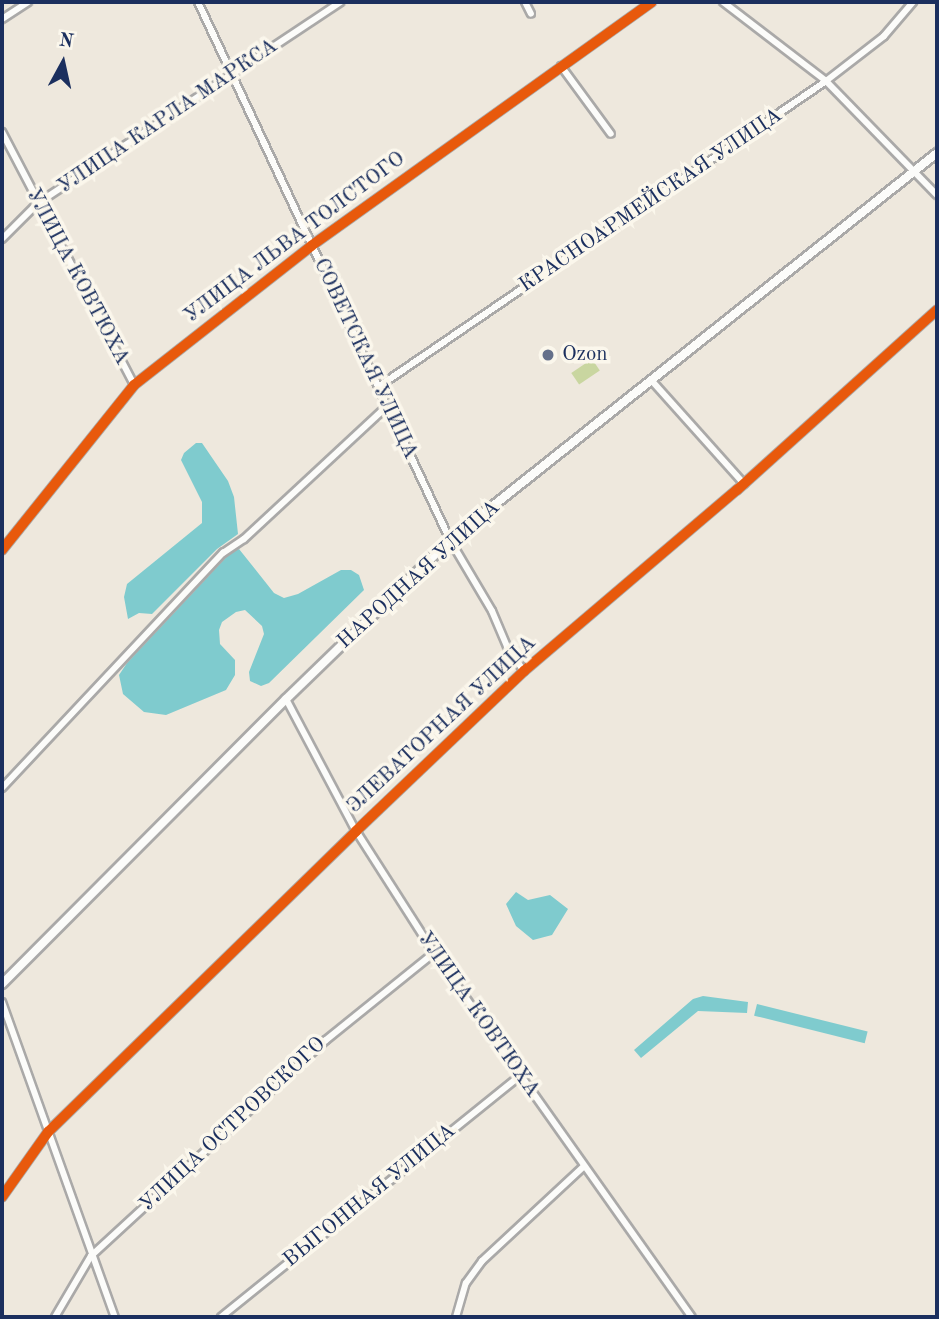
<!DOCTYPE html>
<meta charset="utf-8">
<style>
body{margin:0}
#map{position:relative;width:939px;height:1319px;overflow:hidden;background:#eee8dd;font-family:"Old Standard TT",serif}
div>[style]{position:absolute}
.green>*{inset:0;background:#c9d6a0;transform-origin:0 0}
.water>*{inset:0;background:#7fcbce;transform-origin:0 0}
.roads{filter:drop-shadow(2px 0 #aaa9a8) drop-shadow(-2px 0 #aaa9a8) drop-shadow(0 2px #aaa9a8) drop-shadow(0 -2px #aaa9a8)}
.street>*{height:6px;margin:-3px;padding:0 3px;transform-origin:3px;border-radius:3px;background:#fcfcfa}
.secondary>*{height:8px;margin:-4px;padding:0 4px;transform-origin:4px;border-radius:4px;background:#fcfcfa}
.cycleway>*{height:10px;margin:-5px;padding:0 5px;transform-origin:5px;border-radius:5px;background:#e8590c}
.dots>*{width:19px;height:19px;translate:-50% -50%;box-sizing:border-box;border:4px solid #fbf7ec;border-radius:50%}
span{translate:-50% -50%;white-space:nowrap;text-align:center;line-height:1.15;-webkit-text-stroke:7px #fbf7ec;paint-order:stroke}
.street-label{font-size:21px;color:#1b2f5e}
.poi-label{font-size:21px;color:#1b2f5e}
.left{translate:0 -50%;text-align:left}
.frame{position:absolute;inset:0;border:4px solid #1b2f5e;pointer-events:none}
.north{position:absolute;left:28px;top:28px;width:70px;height:70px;-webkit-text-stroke:5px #fbf7ec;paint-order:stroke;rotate:8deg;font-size:19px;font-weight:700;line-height:28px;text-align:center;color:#1b2f5e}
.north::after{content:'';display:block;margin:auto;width:24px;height:32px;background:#1b2f5e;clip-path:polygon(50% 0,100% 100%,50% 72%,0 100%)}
</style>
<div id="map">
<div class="green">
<i style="left:592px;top:359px;width:14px;height:25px;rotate:56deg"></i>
</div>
<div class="water">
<i style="clip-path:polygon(196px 443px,202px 443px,228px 481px,234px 497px,238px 534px,217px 549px,152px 614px,139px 613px,128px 619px,124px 597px,127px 584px,202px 523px,202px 502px,181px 460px,184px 453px)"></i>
<i style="clip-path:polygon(239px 549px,274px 593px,284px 598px,298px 594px,341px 570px,351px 570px,359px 575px,364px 590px,269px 683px,261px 686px,250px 681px,249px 672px,264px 634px,262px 626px,245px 610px,236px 612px,222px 622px,219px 630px,220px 644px,235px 660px,235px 675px,226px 690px,166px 715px,144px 712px,123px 694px,119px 675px,127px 663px,231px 552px)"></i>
<i style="clip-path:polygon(516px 892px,528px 900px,550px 895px,568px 909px,552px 935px,533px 940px,516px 926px,506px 904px)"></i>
<i style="clip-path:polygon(703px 996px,748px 1002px,747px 1013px,698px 1011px,641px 1058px,634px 1050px,693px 999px)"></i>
<i style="left:757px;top:1004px;width:114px;height:12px;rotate:14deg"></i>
</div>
<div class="roads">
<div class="street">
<i style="left:198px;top:2px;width:594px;rotate:64.9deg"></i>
<i style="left:450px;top:540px;width:82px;rotate:59.4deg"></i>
<i style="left:492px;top:611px;width:39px;rotate:67deg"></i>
<i style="left:507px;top:647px;width:29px;rotate:55deg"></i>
<i style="left:525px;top:2px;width:13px;rotate:63deg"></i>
<i style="left:723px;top:2px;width:130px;rotate:37.5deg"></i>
<i style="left:826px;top:81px;width:159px;rotate:45.8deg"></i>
<i style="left:2px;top:19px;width:31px;rotate:-33deg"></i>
<i style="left:561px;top:66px;width:84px;rotate:53.7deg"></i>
<i style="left:2px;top:132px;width:285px;rotate:62.4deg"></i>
<i style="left:2px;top:239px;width:51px;rotate:-45deg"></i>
<i style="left:38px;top:203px;width:363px;rotate:-33.6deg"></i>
<i style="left:652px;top:381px;width:138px;rotate:48.2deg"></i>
<i style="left:378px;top:387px;width:543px;rotate:-34.33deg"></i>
<i style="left:826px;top:81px;width:73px;rotate:-37.8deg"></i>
<i style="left:884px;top:36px;width:45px;rotate:-49.5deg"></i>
<i style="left:2px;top:550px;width:211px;rotate:-51.3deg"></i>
<i style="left:134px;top:385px;width:225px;rotate:-38.1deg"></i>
<i style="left:311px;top:246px;width:419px;rotate:-35.6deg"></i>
<i style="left:286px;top:699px;width:149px;rotate:62.1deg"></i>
<i style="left:356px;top:831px;width:145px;rotate:57.4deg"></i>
<i style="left:434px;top:953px;width:446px;rotate:54.7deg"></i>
<i style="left:2px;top:788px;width:323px;rotate:-46.8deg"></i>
<i style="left:223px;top:553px;width:25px;rotate:-34deg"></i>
<i style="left:244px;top:539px;width:195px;rotate:-42.9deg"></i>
<i style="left:2px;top:1002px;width:335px;rotate:70.3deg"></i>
<i style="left:2px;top:1197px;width:80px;rotate:-54.7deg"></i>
<i style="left:48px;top:1132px;width:431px;rotate:-44.3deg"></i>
<i style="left:356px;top:831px;width:232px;rotate:-43.6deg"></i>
<i style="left:524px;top:671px;width:280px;rotate:-40.4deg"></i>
<i style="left:737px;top:490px;width:269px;rotate:-42deg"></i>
<i style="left:55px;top:1317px;width:71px;rotate:-59.5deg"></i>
<i style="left:91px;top:1256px;width:319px;rotate:-42.6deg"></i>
<i style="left:326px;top:1040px;width:139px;rotate:-38.9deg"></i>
<i style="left:221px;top:1317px;width:384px;rotate:-38.9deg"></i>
<i style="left:456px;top:1317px;width:35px;rotate:-74deg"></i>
<i style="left:466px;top:1283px;width:27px;rotate:-54deg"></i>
<i style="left:482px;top:1261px;width:138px;rotate:-42.9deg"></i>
</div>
<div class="secondary">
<i style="left:2px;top:984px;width:402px;rotate:-45.1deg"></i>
<i style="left:286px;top:699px;width:228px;rotate:-44.1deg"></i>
<i style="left:450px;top:540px;width:622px;rotate:-38.47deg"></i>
</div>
</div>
<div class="cycleway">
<i style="left:2px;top:550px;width:211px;rotate:-51.3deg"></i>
<i style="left:134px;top:385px;width:225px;rotate:-38.1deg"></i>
<i style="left:311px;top:246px;width:419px;rotate:-35.6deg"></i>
<i style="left:2px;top:1197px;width:80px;rotate:-54.7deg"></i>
<i style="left:48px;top:1132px;width:431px;rotate:-44.3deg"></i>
<i style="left:356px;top:831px;width:232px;rotate:-43.6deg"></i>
<i style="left:524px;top:671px;width:280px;rotate:-40.4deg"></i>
<i style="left:737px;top:490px;width:269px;rotate:-42deg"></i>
</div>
<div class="dots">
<i style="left:548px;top:355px;background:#65708a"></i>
</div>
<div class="street-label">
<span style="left:168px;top:117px;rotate:-34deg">УЛИЦА КАРЛА МАРКСА</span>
<span style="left:651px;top:201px;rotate:-34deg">КРАСНОАРМЕЙСКАЯ УЛИЦА</span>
<span style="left:295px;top:238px;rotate:-37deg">УЛИЦА ЛЬВА ТОЛСТОГО</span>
<span style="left:77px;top:277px;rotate:62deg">УЛИЦА КОВТЮХА</span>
<span style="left:365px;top:359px;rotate:65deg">СОВЕТСКАЯ УЛИЦА</span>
<span style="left:419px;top:575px;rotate:-42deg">НАРОДНАЯ УЛИЦА</span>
<span style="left:442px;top:725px;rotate:-43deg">ЭЛЕВАТОРНАЯ УЛИЦА</span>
<span style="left:478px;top:1015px;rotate:55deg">УЛИЦА КОВТЮХА</span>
<span style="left:233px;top:1125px;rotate:-43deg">УЛИЦА ОСТРОВСКОГО</span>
<span style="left:370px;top:1196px;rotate:-39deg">ВЫГОННАЯ УЛИЦА</span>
</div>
<div class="poi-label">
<span class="left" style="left:562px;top:355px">Ozon</span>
</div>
<div class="frame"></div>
<div class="north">N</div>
</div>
